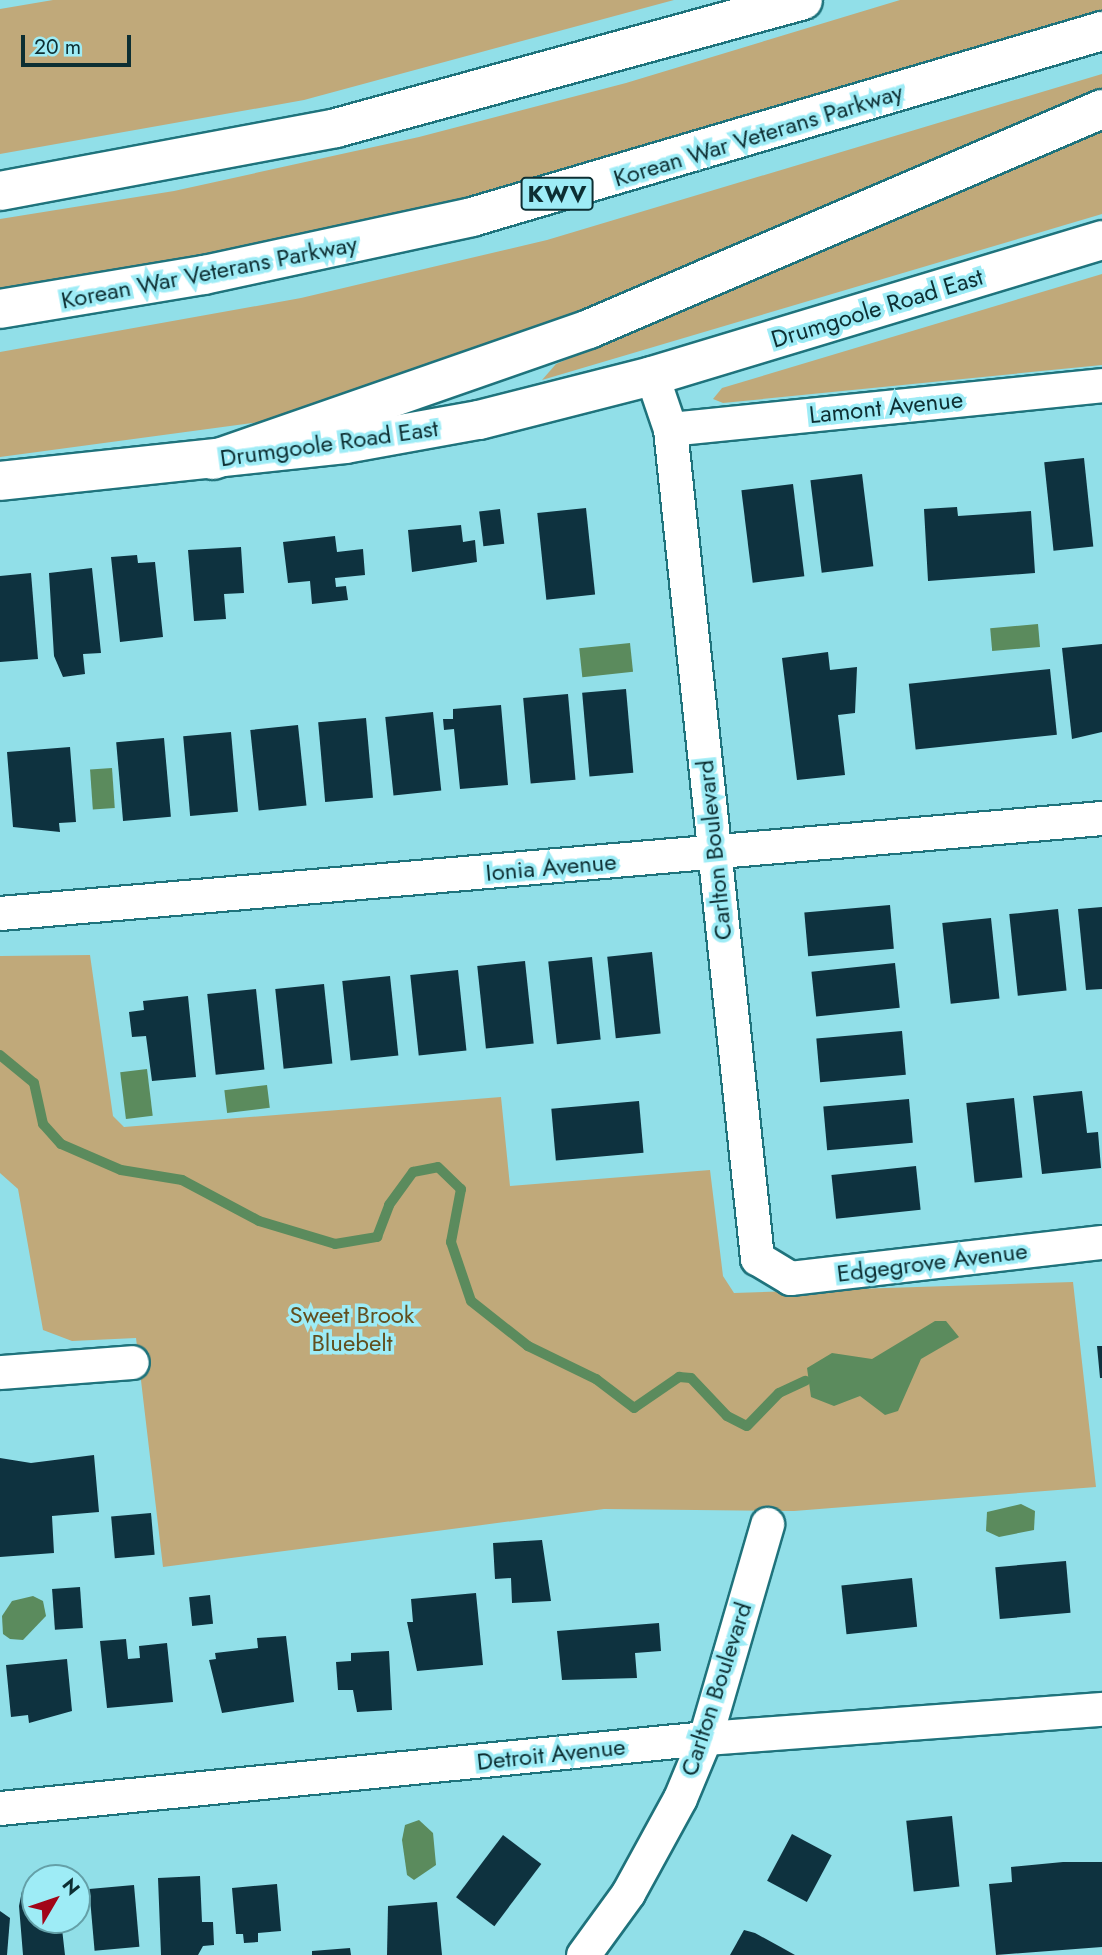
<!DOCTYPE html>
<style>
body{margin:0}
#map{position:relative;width:1102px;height:1955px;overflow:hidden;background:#91dfe8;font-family:Jost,sans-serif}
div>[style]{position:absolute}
.green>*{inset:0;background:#c0a97a}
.water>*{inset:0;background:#5b8b5d;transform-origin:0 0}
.stream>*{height:10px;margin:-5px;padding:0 5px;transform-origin:5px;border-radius:5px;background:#5b8b5d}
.building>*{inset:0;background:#0e323f;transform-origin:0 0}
.roads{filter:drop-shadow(2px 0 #1f737c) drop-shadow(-2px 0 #1f737c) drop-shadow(0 2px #1f737c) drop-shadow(0 -2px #1f737c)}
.street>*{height:33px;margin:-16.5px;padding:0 16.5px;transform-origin:16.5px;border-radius:16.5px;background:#fff}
.secondary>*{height:38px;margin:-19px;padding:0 19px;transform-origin:19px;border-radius:19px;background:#fff}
.highway>*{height:38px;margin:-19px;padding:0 19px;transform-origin:19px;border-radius:19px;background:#fff}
span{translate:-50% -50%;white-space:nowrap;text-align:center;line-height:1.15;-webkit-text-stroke:7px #9eecf6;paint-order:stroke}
.shield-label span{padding:2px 5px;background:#9eecf6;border:2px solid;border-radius:5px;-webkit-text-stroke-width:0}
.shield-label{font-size:23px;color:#0d2f33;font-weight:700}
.street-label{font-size:24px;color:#0d2f33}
.park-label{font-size:24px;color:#624e1e}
.north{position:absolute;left:21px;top:1864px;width:70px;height:70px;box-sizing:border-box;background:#9eecf6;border:2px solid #64a0a8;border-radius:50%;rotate:51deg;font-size:19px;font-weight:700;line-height:28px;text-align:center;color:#0d2f33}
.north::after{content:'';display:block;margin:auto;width:24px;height:32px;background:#a20518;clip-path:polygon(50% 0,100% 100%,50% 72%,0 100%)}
.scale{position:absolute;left:21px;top:35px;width:110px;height:32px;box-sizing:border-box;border:4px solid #0d2f33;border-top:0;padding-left:9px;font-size:21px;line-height:24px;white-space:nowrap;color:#0d2f33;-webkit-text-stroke:5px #9eecf6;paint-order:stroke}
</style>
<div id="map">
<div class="green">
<i style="clip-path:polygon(53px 0,674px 0,304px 100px,0 154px,0 9px)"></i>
<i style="clip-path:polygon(900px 0,1102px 0,1102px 10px,502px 190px,300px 237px,0 291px,0 219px,174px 191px,419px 137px,626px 83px)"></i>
<i style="clip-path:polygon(1102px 74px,1102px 97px,710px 269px,268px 421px,0 457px,0 352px,301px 298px,547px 240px)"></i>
<i style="clip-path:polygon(1102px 129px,1102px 214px,542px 380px,556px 364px)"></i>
<i style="clip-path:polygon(1102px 274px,1102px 365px,723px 403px,713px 399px,722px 388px)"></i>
<i style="clip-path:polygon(90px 955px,113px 1116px,124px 1127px,501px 1097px,510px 1186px,710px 1170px,723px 1276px,734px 1293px,1073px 1282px,1096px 1487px,794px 1511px,604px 1509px,163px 1567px,136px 1338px,72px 1341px,43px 1330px,18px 1189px,0 1173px,0 956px)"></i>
</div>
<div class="water">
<i style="left:1038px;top:624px;width:23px;height:48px;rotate:85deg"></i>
<i style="left:630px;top:643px;width:29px;height:51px;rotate:84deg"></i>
<i style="left:112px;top:768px;width:40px;height:22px;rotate:86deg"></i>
<i style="left:147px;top:1069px;width:47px;height:27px;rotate:83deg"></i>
<i style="left:267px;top:1085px;width:23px;height:43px;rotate:83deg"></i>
<i style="clip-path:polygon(935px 1321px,946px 1321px,959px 1337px,921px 1359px,898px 1411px,885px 1415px,860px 1396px,834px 1406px,811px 1397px,807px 1368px,832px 1353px,872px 1359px)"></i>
<i style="clip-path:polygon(1021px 1504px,1035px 1511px,1034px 1530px,999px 1537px,986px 1531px,987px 1512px)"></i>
<i style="clip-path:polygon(33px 1596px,43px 1601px,46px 1616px,23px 1640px,10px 1639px,3px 1634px,2px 1616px,12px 1601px)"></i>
<i style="clip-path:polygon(419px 1820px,433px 1833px,436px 1865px,414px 1880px,407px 1875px,402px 1840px,405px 1825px)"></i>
</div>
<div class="stream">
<i style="left:0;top:1055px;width:44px;rotate:39.5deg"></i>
<i style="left:34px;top:1083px;width:42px;rotate:77.6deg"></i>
<i style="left:43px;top:1124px;width:27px;rotate:48deg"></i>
<i style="left:61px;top:1144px;width:65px;rotate:23.4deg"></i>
<i style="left:121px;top:1170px;width:62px;rotate:9.3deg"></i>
<i style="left:182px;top:1180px;width:87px;rotate:28deg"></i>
<i style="left:259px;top:1221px;width:79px;rotate:16.8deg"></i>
<i style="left:335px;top:1244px;width:43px;rotate:-9.5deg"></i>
<i style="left:377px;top:1237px;width:34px;rotate:-69deg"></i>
<i style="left:389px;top:1205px;width:41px;rotate:-54deg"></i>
<i style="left:413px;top:1172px;width:25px;rotate:-11deg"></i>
<i style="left:438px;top:1167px;width:32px;rotate:44deg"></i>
<i style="left:461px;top:1189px;width:54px;rotate:100.7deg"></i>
<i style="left:451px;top:1242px;width:62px;rotate:71.3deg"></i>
<i style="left:471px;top:1301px;width:73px;rotate:38.3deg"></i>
<i style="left:528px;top:1346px;width:76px;rotate:25.9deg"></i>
<i style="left:596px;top:1379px;width:48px;rotate:37.3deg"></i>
<i style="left:634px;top:1408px;width:55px;rotate:-34.6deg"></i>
<i style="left:679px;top:1377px;width:12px;rotate:5deg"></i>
<i style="left:691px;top:1378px;width:52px;rotate:46.5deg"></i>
<i style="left:727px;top:1416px;width:22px;rotate:27deg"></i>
<i style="left:747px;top:1426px;width:46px;rotate:-45.9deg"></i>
<i style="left:779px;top:1393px;width:29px;rotate:-25deg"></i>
</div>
<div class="building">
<i style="left:1084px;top:458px;width:89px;height:40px;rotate:84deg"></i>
<i style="left:862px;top:474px;width:93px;height:52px;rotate:83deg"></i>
<i style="left:793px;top:484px;width:93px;height:52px;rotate:83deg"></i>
<i style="clip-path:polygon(957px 507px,958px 516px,1031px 511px,1035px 573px,928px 581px,924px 509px)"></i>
<i style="left:586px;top:508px;width:87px;height:49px;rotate:84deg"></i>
<i style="left:500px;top:509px;width:35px;height:21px;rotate:83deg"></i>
<i style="clip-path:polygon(461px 525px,463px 542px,475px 540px,477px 562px,412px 572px,408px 530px)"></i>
<i style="clip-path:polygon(335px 536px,337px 552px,363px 549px,365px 575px,335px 578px,336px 587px,346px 586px,348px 600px,312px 604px,310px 581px,288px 583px,283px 542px)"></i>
<i style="clip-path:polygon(241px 547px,244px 593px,224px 594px,226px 619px,194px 621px,188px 550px)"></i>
<i style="clip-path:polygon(137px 555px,138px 563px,155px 562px,163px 637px,120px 642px,111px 557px)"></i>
<i style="clip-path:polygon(92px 568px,101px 653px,83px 654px,85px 674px,63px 677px,54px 656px,49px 573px)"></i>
<i style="clip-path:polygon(31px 573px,38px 659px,0 662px,0 576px)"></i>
<i style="clip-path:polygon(1102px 644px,1102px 732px,1072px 739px,1062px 648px)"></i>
<i style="clip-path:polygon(828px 652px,830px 670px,857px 667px,855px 713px,838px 715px,845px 775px,797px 780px,782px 658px)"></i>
<i style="left:1050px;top:669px;width:66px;height:142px;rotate:84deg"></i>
<i style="left:626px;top:689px;width:84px;height:44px;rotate:85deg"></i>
<i style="left:568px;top:694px;width:86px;height:45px;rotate:85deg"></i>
<i style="clip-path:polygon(501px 705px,508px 785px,460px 789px,454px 729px,444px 730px,443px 719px,453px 719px,453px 709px)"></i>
<i style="left:433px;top:712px;width:79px;height:48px;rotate:84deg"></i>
<i style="left:366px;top:718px;width:80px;height:48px;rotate:85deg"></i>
<i style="left:298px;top:725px;width:81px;height:48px;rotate:84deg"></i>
<i style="left:231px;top:732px;width:80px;height:48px;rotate:85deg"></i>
<i style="left:164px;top:738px;width:79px;height:48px;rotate:85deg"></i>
<i style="clip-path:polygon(70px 747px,76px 822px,59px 823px,60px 832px,13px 827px,7px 752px)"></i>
<i style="left:890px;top:905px;width:44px;height:86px;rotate:85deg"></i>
<i style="clip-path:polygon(1102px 907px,1102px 989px,1086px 990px,1078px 909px)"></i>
<i style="left:1058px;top:909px;width:82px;height:49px;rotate:84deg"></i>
<i style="left:991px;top:918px;width:81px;height:49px;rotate:84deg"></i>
<i style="left:652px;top:952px;width:82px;height:45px;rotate:84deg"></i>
<i style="left:592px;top:957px;width:83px;height:44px;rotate:84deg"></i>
<i style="left:525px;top:961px;width:83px;height:48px;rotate:84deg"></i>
<i style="left:895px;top:963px;width:45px;height:84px;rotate:84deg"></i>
<i style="left:458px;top:970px;width:81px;height:48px;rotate:84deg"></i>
<i style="left:390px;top:976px;width:80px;height:48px;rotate:84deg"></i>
<i style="left:324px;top:984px;width:80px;height:49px;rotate:84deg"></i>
<i style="left:256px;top:989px;width:81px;height:49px;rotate:84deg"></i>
<i style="clip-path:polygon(188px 996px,196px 1077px,152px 1081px,146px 1036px,132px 1037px,129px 1012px,144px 1010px,143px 1001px)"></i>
<i style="left:902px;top:1031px;width:44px;height:86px;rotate:85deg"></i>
<i style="clip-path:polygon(1082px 1091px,1087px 1133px,1098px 1132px,1101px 1168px,1042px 1174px,1033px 1096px)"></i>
<i style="left:1014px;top:1098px;width:80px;height:48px;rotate:84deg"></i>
<i style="left:909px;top:1099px;width:44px;height:86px;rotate:85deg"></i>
<i style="left:639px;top:1101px;width:52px;height:88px;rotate:85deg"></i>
<i style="left:916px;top:1166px;width:44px;height:85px;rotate:84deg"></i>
<i style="clip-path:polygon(1097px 1346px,1102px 1346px,1102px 1378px,1100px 1378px)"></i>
<i style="clip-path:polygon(94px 1455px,99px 1512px,52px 1516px,54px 1553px,0 1557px,0 1458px,31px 1463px)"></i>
<i style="left:151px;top:1513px;width:42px;height:40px;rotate:85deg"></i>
<i style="clip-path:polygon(542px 1540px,551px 1601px,512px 1603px,511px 1578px,495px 1579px,493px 1543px)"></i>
<i style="left:1066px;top:1561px;width:52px;height:71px;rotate:85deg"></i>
<i style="left:912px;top:1578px;width:49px;height:71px;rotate:84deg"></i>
<i style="left:80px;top:1587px;width:41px;height:28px;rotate:86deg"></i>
<i style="clip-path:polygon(476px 1593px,483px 1665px,417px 1671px,407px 1622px,413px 1622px,411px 1599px)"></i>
<i style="left:210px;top:1595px;width:29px;height:21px;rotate:84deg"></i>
<i style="clip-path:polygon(659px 1623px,661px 1651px,635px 1653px,637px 1678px,562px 1680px,557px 1631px)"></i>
<i style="clip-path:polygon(286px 1636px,294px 1702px,222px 1713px,209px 1660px,216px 1659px,215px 1653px,258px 1648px,257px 1638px)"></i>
<i style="clip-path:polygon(126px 1639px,128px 1659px,140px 1658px,139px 1646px,167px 1643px,173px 1702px,107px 1708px,100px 1641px)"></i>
<i style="clip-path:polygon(389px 1651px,392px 1710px,357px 1712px,353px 1690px,338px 1690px,336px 1662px,351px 1661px,351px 1653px)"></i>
<i style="clip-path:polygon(67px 1659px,72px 1711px,29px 1723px,28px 1715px,11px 1717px,6px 1665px)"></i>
<i style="left:952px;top:1816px;width:71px;height:46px;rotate:84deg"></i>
<i style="left:792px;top:1834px;width:45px;height:53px;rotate:28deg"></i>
<i style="left:503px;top:1835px;width:48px;height:78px;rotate:37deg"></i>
<i style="clip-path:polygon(1063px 1862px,1102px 1862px,1102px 1947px,996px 1955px,989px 1884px,1012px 1882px,1011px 1867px)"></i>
<i style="clip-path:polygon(200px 1876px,202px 1922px,213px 1922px,214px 1945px,203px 1946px,198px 1955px,161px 1955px,158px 1878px)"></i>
<i style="clip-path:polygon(277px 1884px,281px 1931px,258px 1933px,258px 1942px,244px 1943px,243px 1934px,236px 1934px,232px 1888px)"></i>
<i style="left:134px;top:1885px;width:62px;height:45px;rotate:85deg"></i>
<i style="clip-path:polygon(35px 1890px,35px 1920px,61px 1920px,65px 1955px,23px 1955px,19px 1906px,22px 1891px)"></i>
<i style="clip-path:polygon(437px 1902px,442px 1955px,387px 1955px,388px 1906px)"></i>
<i style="clip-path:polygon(0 1911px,10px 1918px,7px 1955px,0 1955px)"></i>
<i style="clip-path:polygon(744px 1930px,755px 1933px,795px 1955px,730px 1955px)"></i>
<i style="clip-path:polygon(350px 1948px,351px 1955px,312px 1955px,312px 1951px)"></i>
</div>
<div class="roads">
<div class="street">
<i style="left:652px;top:376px;width:56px;rotate:71.2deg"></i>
<i style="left:670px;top:429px;width:834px;rotate:84.01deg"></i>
<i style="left:757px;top:1258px;width:39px;rotate:31deg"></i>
<i style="left:790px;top:1278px;width:314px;rotate:-6.6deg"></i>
<i style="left:670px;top:429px;width:434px;rotate:-5.8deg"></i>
<i style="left:0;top:913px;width:1106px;rotate:-4.93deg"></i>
<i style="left:0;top:1372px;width:132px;rotate:-4.3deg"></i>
<i style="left:0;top:1808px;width:708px;rotate:-5.67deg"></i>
<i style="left:705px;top:1738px;width:398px;rotate:-4.2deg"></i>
<i style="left:583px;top:1955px;width:77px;rotate:-54deg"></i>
<i style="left:628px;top:1893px;width:108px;rotate:-61.3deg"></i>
<i style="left:680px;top:1798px;width:65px;rotate:-67.4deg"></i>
<i style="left:705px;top:1738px;width:223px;rotate:-73.8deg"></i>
</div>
<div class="secondary">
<i style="left:0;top:481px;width:347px;rotate:-6.1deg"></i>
<i style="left:345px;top:444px;width:136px;rotate:-10.2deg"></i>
<i style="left:479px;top:420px;width:179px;rotate:-14.3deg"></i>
<i style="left:652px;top:376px;width:470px;rotate:-16.8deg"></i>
</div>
<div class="highway">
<i style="left:0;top:191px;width:342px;rotate:-10.6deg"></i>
<i style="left:336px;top:128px;width:484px;rotate:-15.3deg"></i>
<i style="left:0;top:309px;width:207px;rotate:-9.5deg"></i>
<i style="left:204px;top:275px;width:274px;rotate:-12.2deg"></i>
<i style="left:472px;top:217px;width:657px;rotate:-16.45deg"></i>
<i style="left:213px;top:460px;width:398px;rotate:-19.2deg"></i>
<i style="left:589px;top:329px;width:558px;rotate:-23.21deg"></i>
</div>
</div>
<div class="shield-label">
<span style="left:557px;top:194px">KWV</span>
</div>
<div class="street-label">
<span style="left:758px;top:135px;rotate:-17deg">Korean War Veterans Parkway</span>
<span style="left:209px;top:272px;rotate:-11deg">Korean War Veterans Parkway</span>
<span style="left:877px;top:308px;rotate:-17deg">Drumgoole Road East</span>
<span style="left:886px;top:407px;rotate:-6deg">Lamont Avenue</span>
<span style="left:329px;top:443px;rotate:-8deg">Drumgoole Road East</span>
<span style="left:714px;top:850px;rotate:-96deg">Carlton Boulevard</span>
<span style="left:551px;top:867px;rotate:-5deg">Ionia Avenue</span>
<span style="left:932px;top:1262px;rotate:-7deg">Edgegrove Avenue</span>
<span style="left:716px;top:1689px;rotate:-72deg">Carlton Boulevard</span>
<span style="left:551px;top:1754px;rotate:-6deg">Detroit Avenue</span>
</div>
<div class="park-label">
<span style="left:352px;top:1329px">Sweet Brook<br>Bluebelt</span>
</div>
<div class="north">N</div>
<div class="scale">20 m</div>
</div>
